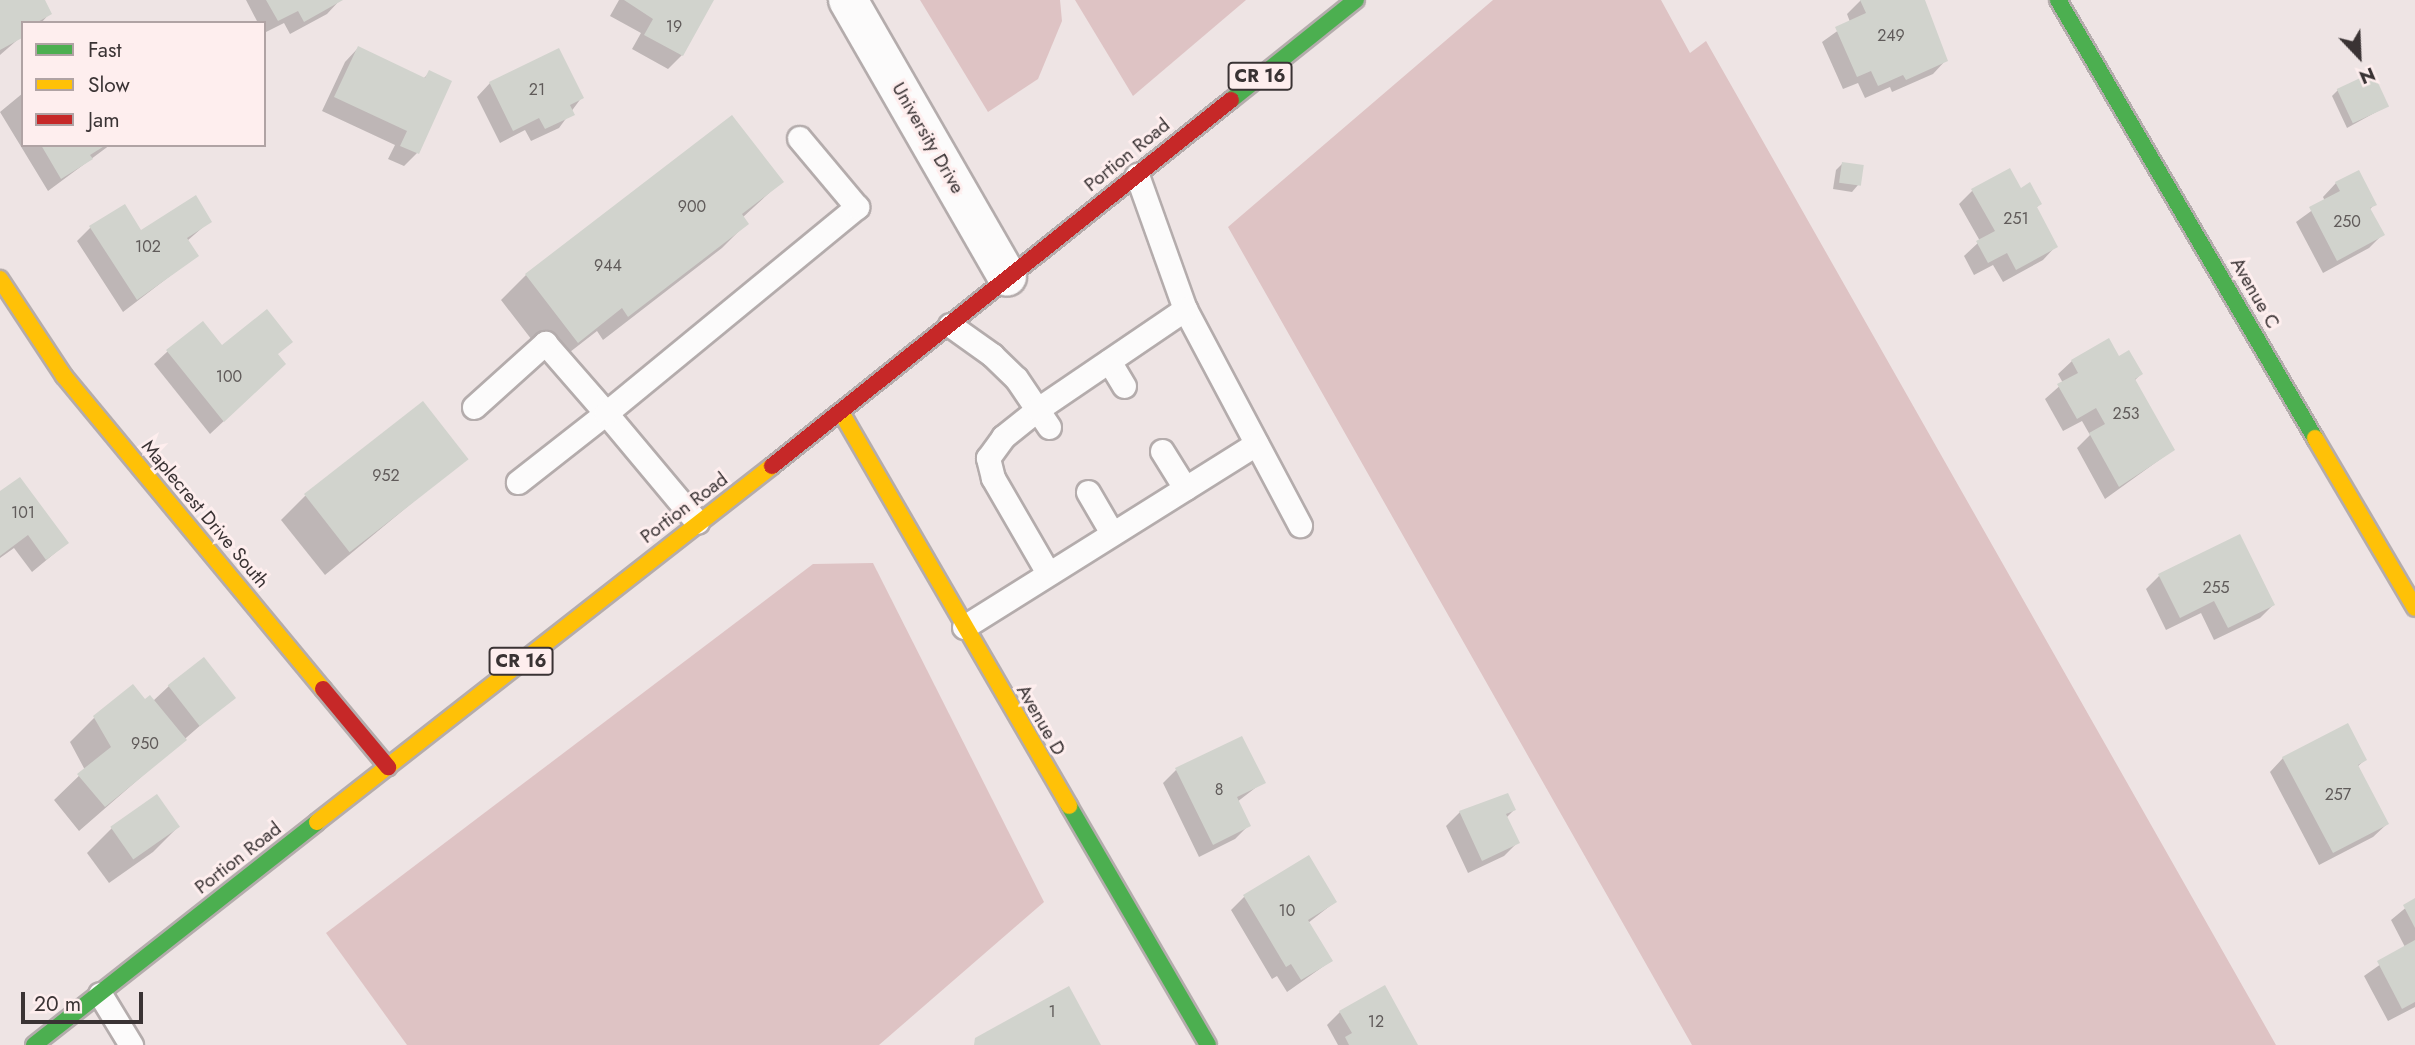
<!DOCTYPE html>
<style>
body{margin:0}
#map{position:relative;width:2415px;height:1045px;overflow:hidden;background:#eee4e4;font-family:Jost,sans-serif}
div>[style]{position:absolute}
.green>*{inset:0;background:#dec3c4}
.shadow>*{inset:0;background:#0003}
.building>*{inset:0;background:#d1d3cd;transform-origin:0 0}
.roads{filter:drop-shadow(2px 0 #b4acac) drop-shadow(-2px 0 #b4acac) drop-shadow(0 2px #b4acac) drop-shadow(0 -2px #b4acac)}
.lane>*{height:23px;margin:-11.5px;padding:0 11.5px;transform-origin:11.5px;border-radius:11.5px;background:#fcfbfb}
.street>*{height:38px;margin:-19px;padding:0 19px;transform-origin:19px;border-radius:19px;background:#fcfbfb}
.fast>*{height:16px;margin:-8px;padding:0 8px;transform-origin:8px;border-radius:8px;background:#4caf50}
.slow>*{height:16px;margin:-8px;padding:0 8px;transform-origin:8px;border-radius:8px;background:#ffc107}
.jam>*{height:16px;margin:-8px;padding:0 8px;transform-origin:8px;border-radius:8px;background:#c62828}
span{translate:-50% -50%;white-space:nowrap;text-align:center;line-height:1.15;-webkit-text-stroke:6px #feeeee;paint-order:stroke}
.number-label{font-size:16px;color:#605b5a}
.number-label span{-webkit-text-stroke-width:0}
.shield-label span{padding:2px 5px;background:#feeeee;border:2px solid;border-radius:5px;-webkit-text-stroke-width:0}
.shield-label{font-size:18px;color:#3a3334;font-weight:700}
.street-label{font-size:19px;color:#3a3334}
.legend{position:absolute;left:21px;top:21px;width:245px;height:126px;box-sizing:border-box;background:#feeeee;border:2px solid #b0a3a4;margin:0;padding:9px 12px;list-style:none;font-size:21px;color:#3a3334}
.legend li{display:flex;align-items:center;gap:14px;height:35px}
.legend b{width:35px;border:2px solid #b0a3a4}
.north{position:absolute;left:2324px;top:21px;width:70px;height:70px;-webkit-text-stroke:5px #feeeee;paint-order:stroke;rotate:157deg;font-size:19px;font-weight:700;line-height:28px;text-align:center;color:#3a3334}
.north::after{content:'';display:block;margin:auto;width:24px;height:32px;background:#3a3334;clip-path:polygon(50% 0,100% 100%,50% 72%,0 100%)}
.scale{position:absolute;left:21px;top:992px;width:122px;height:32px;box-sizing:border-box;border:4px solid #3a3334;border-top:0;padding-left:9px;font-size:21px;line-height:24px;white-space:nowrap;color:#3a3334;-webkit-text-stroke:5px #feeeee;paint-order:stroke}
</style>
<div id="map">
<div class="green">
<i style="clip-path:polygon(920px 0,1060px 0,1062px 21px,1038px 79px,988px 112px)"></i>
<i style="clip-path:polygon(1075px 0,1246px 0,1133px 96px)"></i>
<i style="clip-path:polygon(1493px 0,1661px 0,1690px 53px,1706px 41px,2276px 1045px,1692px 1045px,1228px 227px)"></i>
<i style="clip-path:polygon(873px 563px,1044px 902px,879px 1045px,407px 1045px,326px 933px,813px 564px)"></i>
</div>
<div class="shadow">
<i style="clip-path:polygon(0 0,43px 0,50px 13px,41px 23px,23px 23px,23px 35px,0 55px)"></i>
<i style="clip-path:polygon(246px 0,340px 0,327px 14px,290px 34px,284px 23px,264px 33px,264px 23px,258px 23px)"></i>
<i style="clip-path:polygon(619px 0,712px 0,682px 55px,668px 69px,632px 49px,641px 33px,610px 16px)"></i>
<i style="clip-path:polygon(1861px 0,1923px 0,1946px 60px,1933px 74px,1892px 92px,1890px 87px,1865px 98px,1858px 83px,1843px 89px,1822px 42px,1850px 22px,1847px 14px)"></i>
<i style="clip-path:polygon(358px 48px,423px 79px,429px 73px,417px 153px,404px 166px,388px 159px,395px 145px,322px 111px,345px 62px)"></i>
<i style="clip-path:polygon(490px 83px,582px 97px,559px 128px,531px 141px,525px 130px,500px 143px,477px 97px)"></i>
<i style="clip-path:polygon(2338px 90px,2387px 106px,2347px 128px,2332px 96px)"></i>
<i style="clip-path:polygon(23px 93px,23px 145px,110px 145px,48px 191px,0 112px)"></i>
<i style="clip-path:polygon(732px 117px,781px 182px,742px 218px,747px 223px,722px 248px,603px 340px,597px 331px,552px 366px,501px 300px,526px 275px)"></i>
<i style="clip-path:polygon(1843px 163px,1858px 185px,1852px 192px,1833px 189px,1836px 170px)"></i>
<i style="clip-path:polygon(2336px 183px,2375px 204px,2369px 210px,2382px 235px,2369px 248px,2323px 273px,2296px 222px,2325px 201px,2323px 197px)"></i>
<i style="clip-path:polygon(1973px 190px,2020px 190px,2040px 204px,2035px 209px,2056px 246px,2043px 260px,2003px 282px,1993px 265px,1974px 275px,1964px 256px,1980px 241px,1959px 204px)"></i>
<i style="clip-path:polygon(210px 221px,187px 241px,196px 256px,123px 312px,77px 241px,91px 227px,141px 232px)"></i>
<i style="clip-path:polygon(222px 347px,277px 355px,271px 377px,210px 434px,154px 364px,168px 351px)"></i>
<i style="clip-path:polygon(2119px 358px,2141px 374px,2134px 381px,2173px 450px,2105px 499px,2077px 448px,2090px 435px,2082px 421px,2063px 431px,2045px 399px,2063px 383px,2058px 374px,2072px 361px)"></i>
<i style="clip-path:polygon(466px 458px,325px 575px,281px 520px,305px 496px)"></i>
<i style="clip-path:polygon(0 493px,67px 543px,32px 572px,14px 548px,0 558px)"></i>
<i style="clip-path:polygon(2159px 576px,2273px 605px,2260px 618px,2214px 640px,2201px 613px,2166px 630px,2146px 589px)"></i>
<i style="clip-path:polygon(169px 686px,233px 697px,79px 831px,54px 800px,85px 770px,70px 742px,95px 717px,153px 701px)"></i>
<i style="clip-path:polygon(2283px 758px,2365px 760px,2357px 767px,2387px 824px,2373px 837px,2319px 865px,2270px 772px)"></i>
<i style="clip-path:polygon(1176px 770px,1263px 782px,1237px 802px,1249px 825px,1235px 839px,1199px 857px,1163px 783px)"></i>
<i style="clip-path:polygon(1507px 795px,1514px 810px,1506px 818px,1517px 843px,1504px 856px,1468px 873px,1446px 826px,1460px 812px)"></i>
<i style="clip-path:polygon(178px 827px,153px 852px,109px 883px,87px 853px,112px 828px)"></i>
<i style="clip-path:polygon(1244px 897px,1335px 902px,1308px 923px,1331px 961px,1287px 992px,1277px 976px,1272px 979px,1231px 910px)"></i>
<i style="clip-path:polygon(2415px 900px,2415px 1007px,2388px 1021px,2364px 976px,2405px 947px,2391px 920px)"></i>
<i style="clip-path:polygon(1340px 1012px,1416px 1045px,1338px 1045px,1327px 1025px)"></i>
</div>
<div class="building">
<i style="clip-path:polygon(0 0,45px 0,52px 14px,36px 23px,23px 23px,22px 38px,0 50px)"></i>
<i style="clip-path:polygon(266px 0,343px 0,304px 22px,298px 11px,278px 21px)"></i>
<i style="clip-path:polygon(624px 0,714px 0,683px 56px,644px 35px,653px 19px)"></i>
<i style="clip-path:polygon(1860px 0,1925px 0,1948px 61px,1906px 80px,1903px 75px,1878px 86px,1871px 71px,1857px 77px,1835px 27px,1866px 13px)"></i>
<i style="clip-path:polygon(358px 46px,425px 78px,429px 70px,452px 81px,419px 154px,400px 146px,407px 131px,334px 97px)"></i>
<i style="clip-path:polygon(559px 48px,584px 98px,570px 105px,575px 115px,545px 129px,539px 118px,513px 131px,489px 82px)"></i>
<i style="left:2373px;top:72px;width:38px;height:40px;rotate:65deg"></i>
<i style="clip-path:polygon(732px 115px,784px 182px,742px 214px,749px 224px,628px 317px,622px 308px,578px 343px,525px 274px)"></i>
<i style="clip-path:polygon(41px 145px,106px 145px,90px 155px,93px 159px,61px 179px)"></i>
<i style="left:1842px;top:162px;width:22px;height:21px;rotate:8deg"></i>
<i style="clip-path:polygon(2010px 168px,2021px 188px,2030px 182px,2042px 204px,2037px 207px,2058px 247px,2016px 270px,2007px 253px,1988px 263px,1976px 241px,1995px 231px,1971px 189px)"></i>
<i style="clip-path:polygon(2359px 170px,2377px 205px,2370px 208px,2385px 235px,2337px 261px,2309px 207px,2340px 191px,2335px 182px)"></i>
<i style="clip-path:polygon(196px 195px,212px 222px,187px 238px,199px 256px,137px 300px,89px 226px,125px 204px,141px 230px)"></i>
<i style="clip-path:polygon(267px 309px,293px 342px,278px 354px,286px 364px,224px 422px,166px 350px,203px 321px,222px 345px)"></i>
<i style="clip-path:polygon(2109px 338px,2119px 356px,2129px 350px,2143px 374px,2135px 379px,2175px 450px,2119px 487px,2089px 433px,2105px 424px,2096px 408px,2077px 419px,2057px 384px,2078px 373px,2071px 360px)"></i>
<i style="left:423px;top:401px;width:74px;height:151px;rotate:52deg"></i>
<i style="clip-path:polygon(20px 477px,69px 543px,46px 560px,28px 535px,0 556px,0 491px)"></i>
<i style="clip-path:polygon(2240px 534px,2275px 605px,2228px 628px,2214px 601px,2180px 618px,2158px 574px)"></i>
<i style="left:204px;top:657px;width:52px;height:46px;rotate:52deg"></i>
<i style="clip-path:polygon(133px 684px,145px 699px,150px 695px,187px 740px,105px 807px,77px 774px,111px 747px,93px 716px)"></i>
<i style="clip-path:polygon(2348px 723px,2367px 760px,2358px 765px,2389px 824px,2333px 853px,2282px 757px)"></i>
<i style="clip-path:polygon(1242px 736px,1266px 783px,1237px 797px,1251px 826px,1213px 845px,1175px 768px)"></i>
<i style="clip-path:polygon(1508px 793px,1516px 810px,1506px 814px,1520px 843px,1482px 861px,1459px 811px)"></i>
<i style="left:157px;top:794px;width:40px;height:57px;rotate:55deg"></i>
<i style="clip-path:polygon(1309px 855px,1337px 902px,1308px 920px,1333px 961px,1301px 980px,1291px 964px,1286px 967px,1243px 895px)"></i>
<i style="clip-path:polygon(2415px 898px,2415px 928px,2403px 905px)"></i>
<i style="clip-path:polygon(2415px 940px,2415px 1002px,2402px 1009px,2377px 961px)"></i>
<i style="clip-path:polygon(1385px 985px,1418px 1045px,1349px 1045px,1345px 1037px,1352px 1033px,1339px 1011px)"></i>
<i style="clip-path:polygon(1069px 986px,1101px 1045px,974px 1045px,975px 1038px)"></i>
</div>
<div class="roads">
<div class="lane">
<i style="left:1137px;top:175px;width:142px;rotate:70.3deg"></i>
<i style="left:1185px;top:309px;width:245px;rotate:62deg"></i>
<i style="left:950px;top:325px;width:52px;rotate:35.5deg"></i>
<i style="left:992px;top:355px;width:33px;rotate:44deg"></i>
<i style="left:1016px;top:378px;width:59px;rotate:56deg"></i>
<i style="left:1109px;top:361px;width:29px;rotate:59deg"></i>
<i style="left:474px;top:407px;width:96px;rotate:-42deg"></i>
<i style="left:545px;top:343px;width:93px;rotate:48.9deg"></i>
<i style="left:606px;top:413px;width:112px;rotate:141.9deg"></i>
<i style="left:1162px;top:451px;width:44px;rotate:58.1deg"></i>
<i style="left:1088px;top:492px;width:48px;rotate:59.7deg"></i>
<i style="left:697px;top:522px;width:142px;rotate:-129.9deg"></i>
<i style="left:606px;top:413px;width:325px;rotate:-39.4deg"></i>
<i style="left:857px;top:207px;width:90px;rotate:-130deg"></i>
<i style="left:1048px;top:573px;width:110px;rotate:-120.1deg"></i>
<i style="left:993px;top:478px;width:21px;rotate:-104deg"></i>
<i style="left:988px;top:458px;width:26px;rotate:-54deg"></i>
<i style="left:1003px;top:437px;width:45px;rotate:-38.7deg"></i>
<i style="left:1038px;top:409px;width:178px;rotate:-34.2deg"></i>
<i style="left:964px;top:627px;width:345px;rotate:-32.1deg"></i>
<i style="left:100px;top:994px;width:60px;rotate:58.7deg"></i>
</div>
<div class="street">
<i style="left:848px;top:0;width:319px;rotate:60.1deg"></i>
</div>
<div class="fast">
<i style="left:2058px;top:0;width:508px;rotate:59.6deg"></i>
<i style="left:1231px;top:100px;width:160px;rotate:-38.7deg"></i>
<i style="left:1069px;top:806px;width:276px;rotate:59.8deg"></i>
<i style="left:34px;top:1045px;width:360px;rotate:-38.2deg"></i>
</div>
<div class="slow">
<i style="left:0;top:279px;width:116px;rotate:56.6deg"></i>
<i style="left:64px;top:376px;width:406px;rotate:50.4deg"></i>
<i style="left:842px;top:414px;width:453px;rotate:59.9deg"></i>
<i style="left:2315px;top:438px;width:197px;rotate:59.5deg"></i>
<i style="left:317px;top:822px;width:578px;rotate:-38.04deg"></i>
</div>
<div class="jam">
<i style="left:772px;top:466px;width:587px;rotate:-38.57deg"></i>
<i style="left:323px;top:689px;width:102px;rotate:50.2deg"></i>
</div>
</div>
<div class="number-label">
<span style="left:674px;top:27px">19</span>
<span style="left:1891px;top:36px">249</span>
<span style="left:537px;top:90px">21</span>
<span style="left:692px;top:207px">900</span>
<span style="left:2016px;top:219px">251</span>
<span style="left:2347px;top:222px">250</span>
<span style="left:148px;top:247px">102</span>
<span style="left:608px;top:266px">944</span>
<span style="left:229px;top:377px">100</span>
<span style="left:2126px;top:414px">253</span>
<span style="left:386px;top:476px">952</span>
<span style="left:23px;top:513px">101</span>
<span style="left:2216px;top:588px">255</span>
<span style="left:145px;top:744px">950</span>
<span style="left:1219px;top:790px">8</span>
<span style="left:2338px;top:795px">257</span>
<span style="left:1287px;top:911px">10</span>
<span style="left:1052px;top:1012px">1</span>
<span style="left:1376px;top:1022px">12</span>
</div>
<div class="shield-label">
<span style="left:1260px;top:76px">CR 16</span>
<span style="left:521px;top:661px">CR 16</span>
</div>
<div class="street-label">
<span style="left:928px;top:138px;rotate:60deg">University Drive</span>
<span style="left:1127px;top:155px;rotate:-39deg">Portion Road</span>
<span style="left:2255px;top:293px;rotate:60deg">Avenue C</span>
<span style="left:684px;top:508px;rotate:-37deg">Portion Road</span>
<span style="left:205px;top:514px;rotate:50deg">Maplecrest Drive South</span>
<span style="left:1041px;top:720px;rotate:60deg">Avenue D</span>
<span style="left:238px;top:858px;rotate:-38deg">Portion Road</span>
</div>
<ul class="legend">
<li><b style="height:9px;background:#4caf50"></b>Fast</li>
<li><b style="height:9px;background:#ffc107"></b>Slow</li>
<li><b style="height:9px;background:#c62828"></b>Jam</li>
</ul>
<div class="north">N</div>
<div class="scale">20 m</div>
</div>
